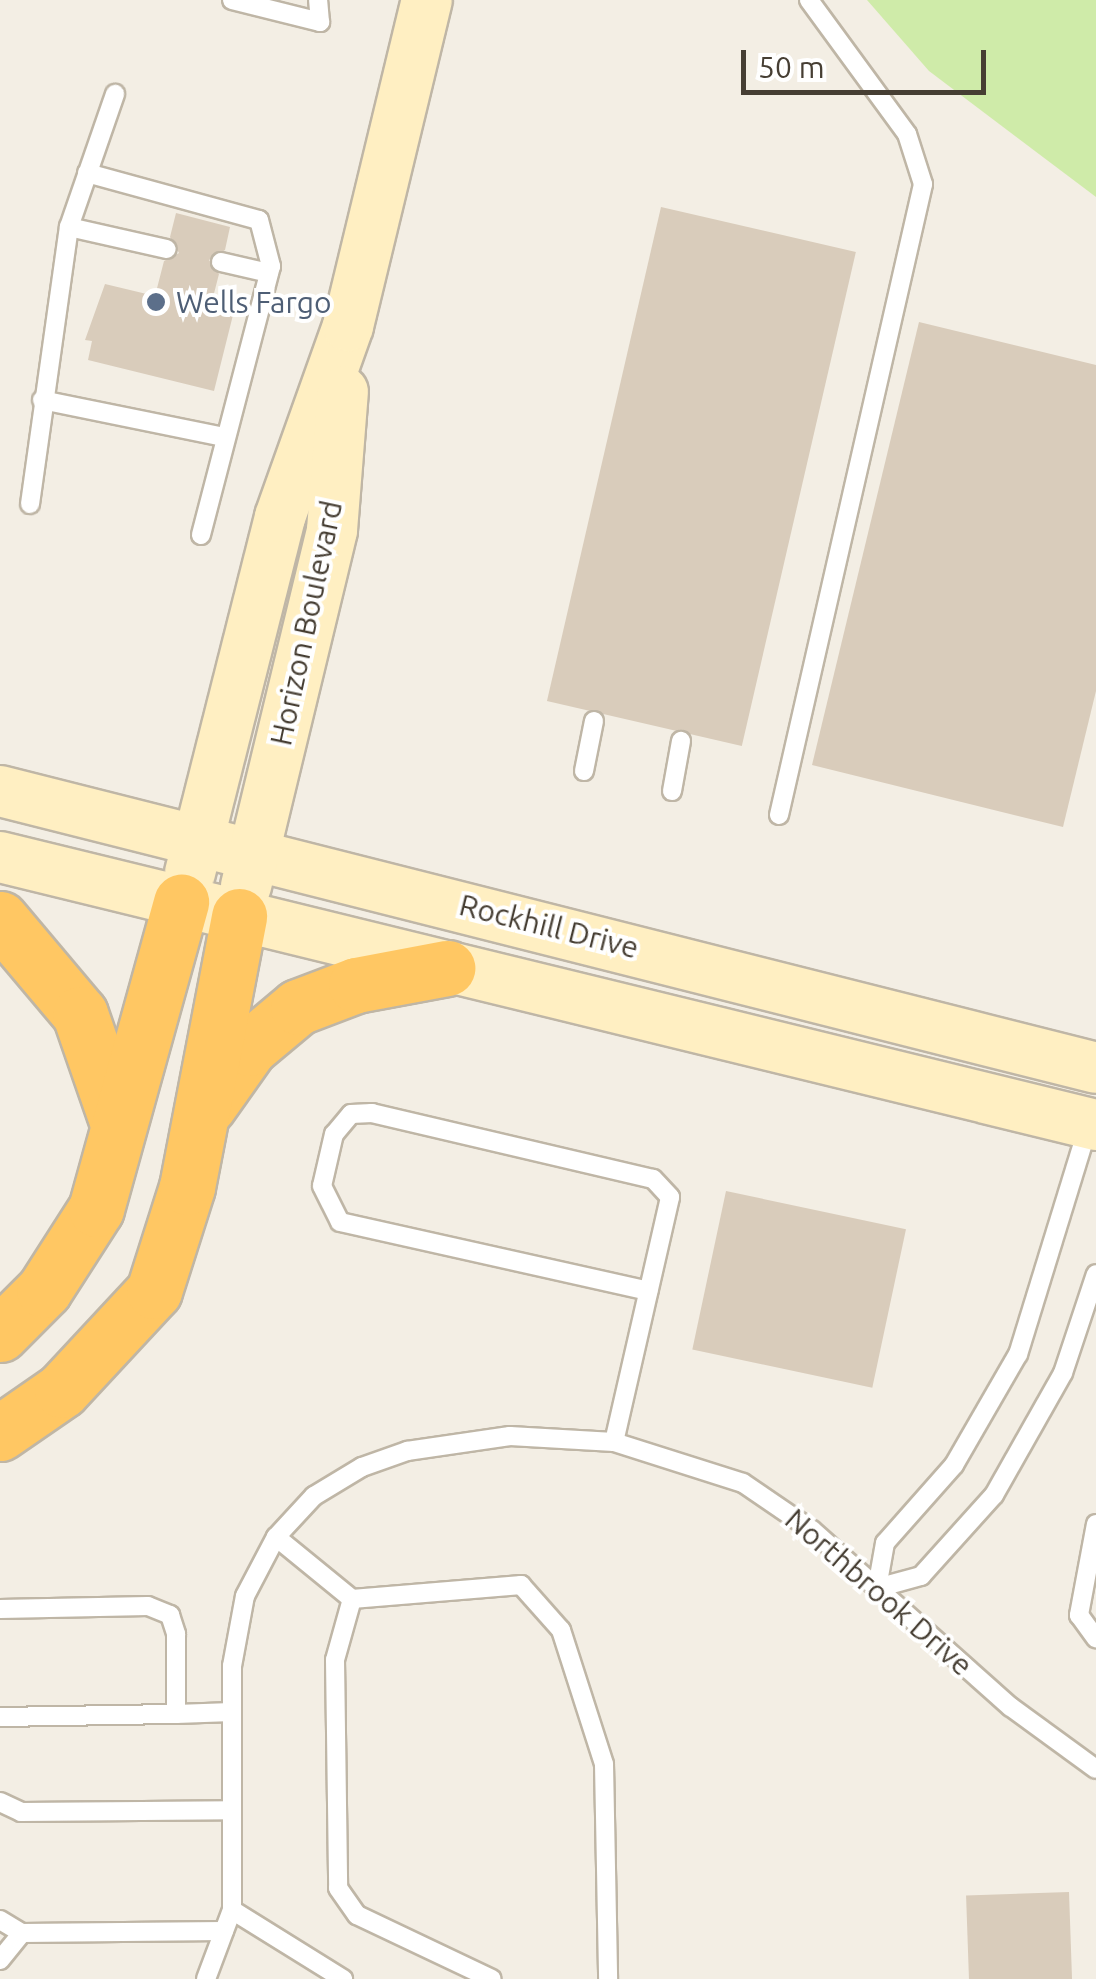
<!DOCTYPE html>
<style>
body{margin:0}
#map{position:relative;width:1096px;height:1979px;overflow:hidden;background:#f3eee4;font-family:Ubuntu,sans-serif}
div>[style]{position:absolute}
.green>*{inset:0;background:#cfeba9}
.building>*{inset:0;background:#d9ccbb;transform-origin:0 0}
.roads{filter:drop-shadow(2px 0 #bfb6a6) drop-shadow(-2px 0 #bfb6a6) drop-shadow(0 2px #bfb6a6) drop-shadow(0 -2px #bfb6a6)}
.lane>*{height:18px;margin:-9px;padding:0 9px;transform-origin:9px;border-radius:9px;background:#fff}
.secondary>*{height:50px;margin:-25px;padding:0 25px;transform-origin:25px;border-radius:25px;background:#ffefc2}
.highway>*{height:55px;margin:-27.5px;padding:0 27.5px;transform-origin:27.5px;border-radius:27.5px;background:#ffc763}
.dots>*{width:28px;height:28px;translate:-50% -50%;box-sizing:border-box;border:5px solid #fff;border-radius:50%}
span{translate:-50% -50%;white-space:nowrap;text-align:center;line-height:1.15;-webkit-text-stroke:8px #fff;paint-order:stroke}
.service-label{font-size:30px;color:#4e5e75}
.left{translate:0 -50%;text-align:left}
.street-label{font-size:30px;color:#463e33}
.scale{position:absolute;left:741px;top:50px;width:245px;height:45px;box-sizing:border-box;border:5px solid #463e33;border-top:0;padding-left:12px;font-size:30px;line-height:35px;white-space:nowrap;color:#463e33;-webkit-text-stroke:8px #fff;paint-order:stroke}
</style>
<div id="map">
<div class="green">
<i style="clip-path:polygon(867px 0,1096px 0,1096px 197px,929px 71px)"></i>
</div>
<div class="building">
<i style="left:661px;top:207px;width:200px;height:507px;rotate:13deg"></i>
<i style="clip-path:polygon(176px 213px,230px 227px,225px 250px,209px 260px,219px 274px,210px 309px,233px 315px,214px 391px,88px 360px,92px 341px,85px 340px,105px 284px,155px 296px,164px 261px,179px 253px,170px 237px)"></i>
<i style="clip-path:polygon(919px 322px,1096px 365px,1096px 691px,1063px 827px,812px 765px)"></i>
<i style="left:726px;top:1191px;width:184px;height:162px;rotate:12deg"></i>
<i style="left:1069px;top:1892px;width:87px;height:103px;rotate:88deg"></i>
</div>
<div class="roads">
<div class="lane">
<i style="left:232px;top:0;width:91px;rotate:14deg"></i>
<i style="left:320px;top:22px;width:22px;rotate:-95deg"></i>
<i style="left:87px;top:173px;width:178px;rotate:15.3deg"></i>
<i style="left:259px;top:220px;width:48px;rotate:75.4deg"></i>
<i style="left:271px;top:266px;width:278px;rotate:104.6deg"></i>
<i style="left:69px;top:227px;width:100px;rotate:12.7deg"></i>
<i style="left:221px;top:262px;width:49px;rotate:12.9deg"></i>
<i style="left:42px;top:400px;width:186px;rotate:11.5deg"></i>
<i style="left:30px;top:504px;width:280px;rotate:-82deg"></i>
<i style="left:69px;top:227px;width:141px;rotate:-70.9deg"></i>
<i style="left:584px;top:771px;width:51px;rotate:-78.7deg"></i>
<i style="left:672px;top:791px;width:51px;rotate:-79.8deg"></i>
<i style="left:779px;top:815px;width:647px;rotate:-77.14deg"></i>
<i style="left:923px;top:184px;width:52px;rotate:-107.7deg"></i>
<i style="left:907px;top:134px;width:166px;rotate:-126.2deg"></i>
<i style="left:1088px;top:1127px;width:238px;rotate:107.1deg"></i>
<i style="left:1018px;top:1354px;width:128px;rotate:120deg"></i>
<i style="left:954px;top:1465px;width:104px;rotate:131.5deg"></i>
<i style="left:885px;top:1543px;width:46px;rotate:100.1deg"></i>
<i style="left:877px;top:1588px;width:46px;rotate:-15.3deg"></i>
<i style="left:921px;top:1576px;width:109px;rotate:-48deg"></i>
<i style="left:994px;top:1495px;width:140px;rotate:-60.5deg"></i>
<i style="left:1063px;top:1373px;width:104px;rotate:-71.6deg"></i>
<i style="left:614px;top:1442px;width:251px;rotate:-77.1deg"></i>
<i style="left:670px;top:1197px;width:25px;rotate:-133deg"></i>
<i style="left:653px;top:1179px;width:289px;rotate:-166.8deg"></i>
<i style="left:372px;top:1113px;width:21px;rotate:177deg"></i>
<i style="left:351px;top:1114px;width:26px;rotate:130deg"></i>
<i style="left:334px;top:1134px;width:53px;rotate:103deg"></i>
<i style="left:322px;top:1186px;width:40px;rotate:63.4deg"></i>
<i style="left:340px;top:1222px;width:316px;rotate:12.6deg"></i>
<i style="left:1096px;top:1524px;width:93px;rotate:100.6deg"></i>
<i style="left:1079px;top:1615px;width:29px;rotate:54deg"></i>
<i style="left:276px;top:1537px;width:98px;rotate:39.2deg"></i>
<i style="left:352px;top:1599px;width:63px;rotate:105.6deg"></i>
<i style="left:335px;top:1660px;width:228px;rotate:89.2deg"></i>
<i style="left:338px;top:1888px;width:33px;rotate:55deg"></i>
<i style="left:357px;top:1915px;width:149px;rotate:25.4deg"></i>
<i style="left:352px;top:1599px;width:170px;rotate:-4.7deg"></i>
<i style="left:521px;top:1585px;width:60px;rotate:48.4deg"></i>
<i style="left:561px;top:1630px;width:141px;rotate:72.2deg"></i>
<i style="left:604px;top:1764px;width:215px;rotate:88.9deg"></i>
<i style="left:0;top:1609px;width:148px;rotate:-1.2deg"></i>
<i style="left:148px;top:1606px;width:24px;rotate:22deg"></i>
<i style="left:170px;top:1615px;width:20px;rotate:72deg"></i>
<i style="left:176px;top:1634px;width:80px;rotate:90deg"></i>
<i style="left:176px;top:1714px;width:56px;rotate:-2deg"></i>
<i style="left:0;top:1717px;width:176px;rotate:-1deg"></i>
<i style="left:0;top:1802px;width:23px;rotate:25deg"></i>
<i style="left:21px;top:1812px;width:211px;rotate:-0.5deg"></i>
<i style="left:232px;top:1910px;width:131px;rotate:31.9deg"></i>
<i style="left:0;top:1920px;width:26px;rotate:31deg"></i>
<i style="left:22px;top:1933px;width:202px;rotate:-0.6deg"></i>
<i style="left:0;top:1960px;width:35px;rotate:-51deg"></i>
<i style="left:206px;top:1979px;width:74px;rotate:-69.4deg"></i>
<i style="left:232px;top:1910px;width:244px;rotate:-90deg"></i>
<i style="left:232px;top:1666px;width:71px;rotate:-79.5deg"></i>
<i style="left:245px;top:1596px;width:67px;rotate:-62.3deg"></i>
<i style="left:276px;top:1537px;width:56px;rotate:-47.2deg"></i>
<i style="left:314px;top:1496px;width:56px;rotate:-31.1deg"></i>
<i style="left:362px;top:1467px;width:48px;rotate:-19.6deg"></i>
<i style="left:407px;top:1451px;width:104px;rotate:-8.3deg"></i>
<i style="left:510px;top:1436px;width:104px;rotate:3.3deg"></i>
<i style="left:614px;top:1442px;width:135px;rotate:17.6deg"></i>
<i style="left:743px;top:1483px;width:83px;rotate:34.3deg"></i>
<i style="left:812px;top:1530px;width:266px;rotate:41.7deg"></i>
<i style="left:1011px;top:1707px;width:105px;rotate:36.1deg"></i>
</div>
<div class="secondary">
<i style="left:0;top:791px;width:1130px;rotate:14.18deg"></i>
<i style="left:0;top:857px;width:1128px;rotate:13.74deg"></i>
<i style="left:190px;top:873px;width:367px;rotate:-75.8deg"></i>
<i style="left:280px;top:517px;width:203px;rotate:-70.4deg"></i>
<i style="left:348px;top:326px;width:335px;rotate:-76.4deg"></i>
<i style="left:246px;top:886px;width:366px;rotate:-76.4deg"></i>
<i style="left:332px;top:530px;width:139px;rotate:-85.5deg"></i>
</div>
<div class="highway">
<i style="left:0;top:919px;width:124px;rotate:49.9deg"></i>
<i style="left:80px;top:1014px;width:116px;rotate:70.9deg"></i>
<i style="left:208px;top:1106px;width:71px;rotate:-54.7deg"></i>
<i style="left:249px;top:1048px;width:64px;rotate:-39.9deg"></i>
<i style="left:298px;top:1007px;width:62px;rotate:-20.8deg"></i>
<i style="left:356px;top:985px;width:93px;rotate:-10.6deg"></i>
<i style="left:0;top:1334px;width:62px;rotate:-45deg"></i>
<i style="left:44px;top:1290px;width:96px;rotate:-57.3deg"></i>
<i style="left:96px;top:1209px;width:319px;rotate:-74.5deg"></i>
<i style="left:0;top:1433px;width:75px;rotate:-34.7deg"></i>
<i style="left:62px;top:1390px;width:135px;rotate:-47.1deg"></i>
<i style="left:154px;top:1291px;width:109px;rotate:-72.4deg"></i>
<i style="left:187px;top:1187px;width:276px;rotate:-79.1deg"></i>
</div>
</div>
<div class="dots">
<i style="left:156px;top:302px;background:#5c6f8a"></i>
</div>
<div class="service-label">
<span class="left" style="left:176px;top:302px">Wells Fargo</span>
</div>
<div class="street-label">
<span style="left:306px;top:623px;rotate:-78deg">Horizon Boulevard</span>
<span style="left:549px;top:926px;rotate:14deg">Rockhill Drive</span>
<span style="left:879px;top:1592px;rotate:41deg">Northbrook Drive</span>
</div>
<div class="scale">50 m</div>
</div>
